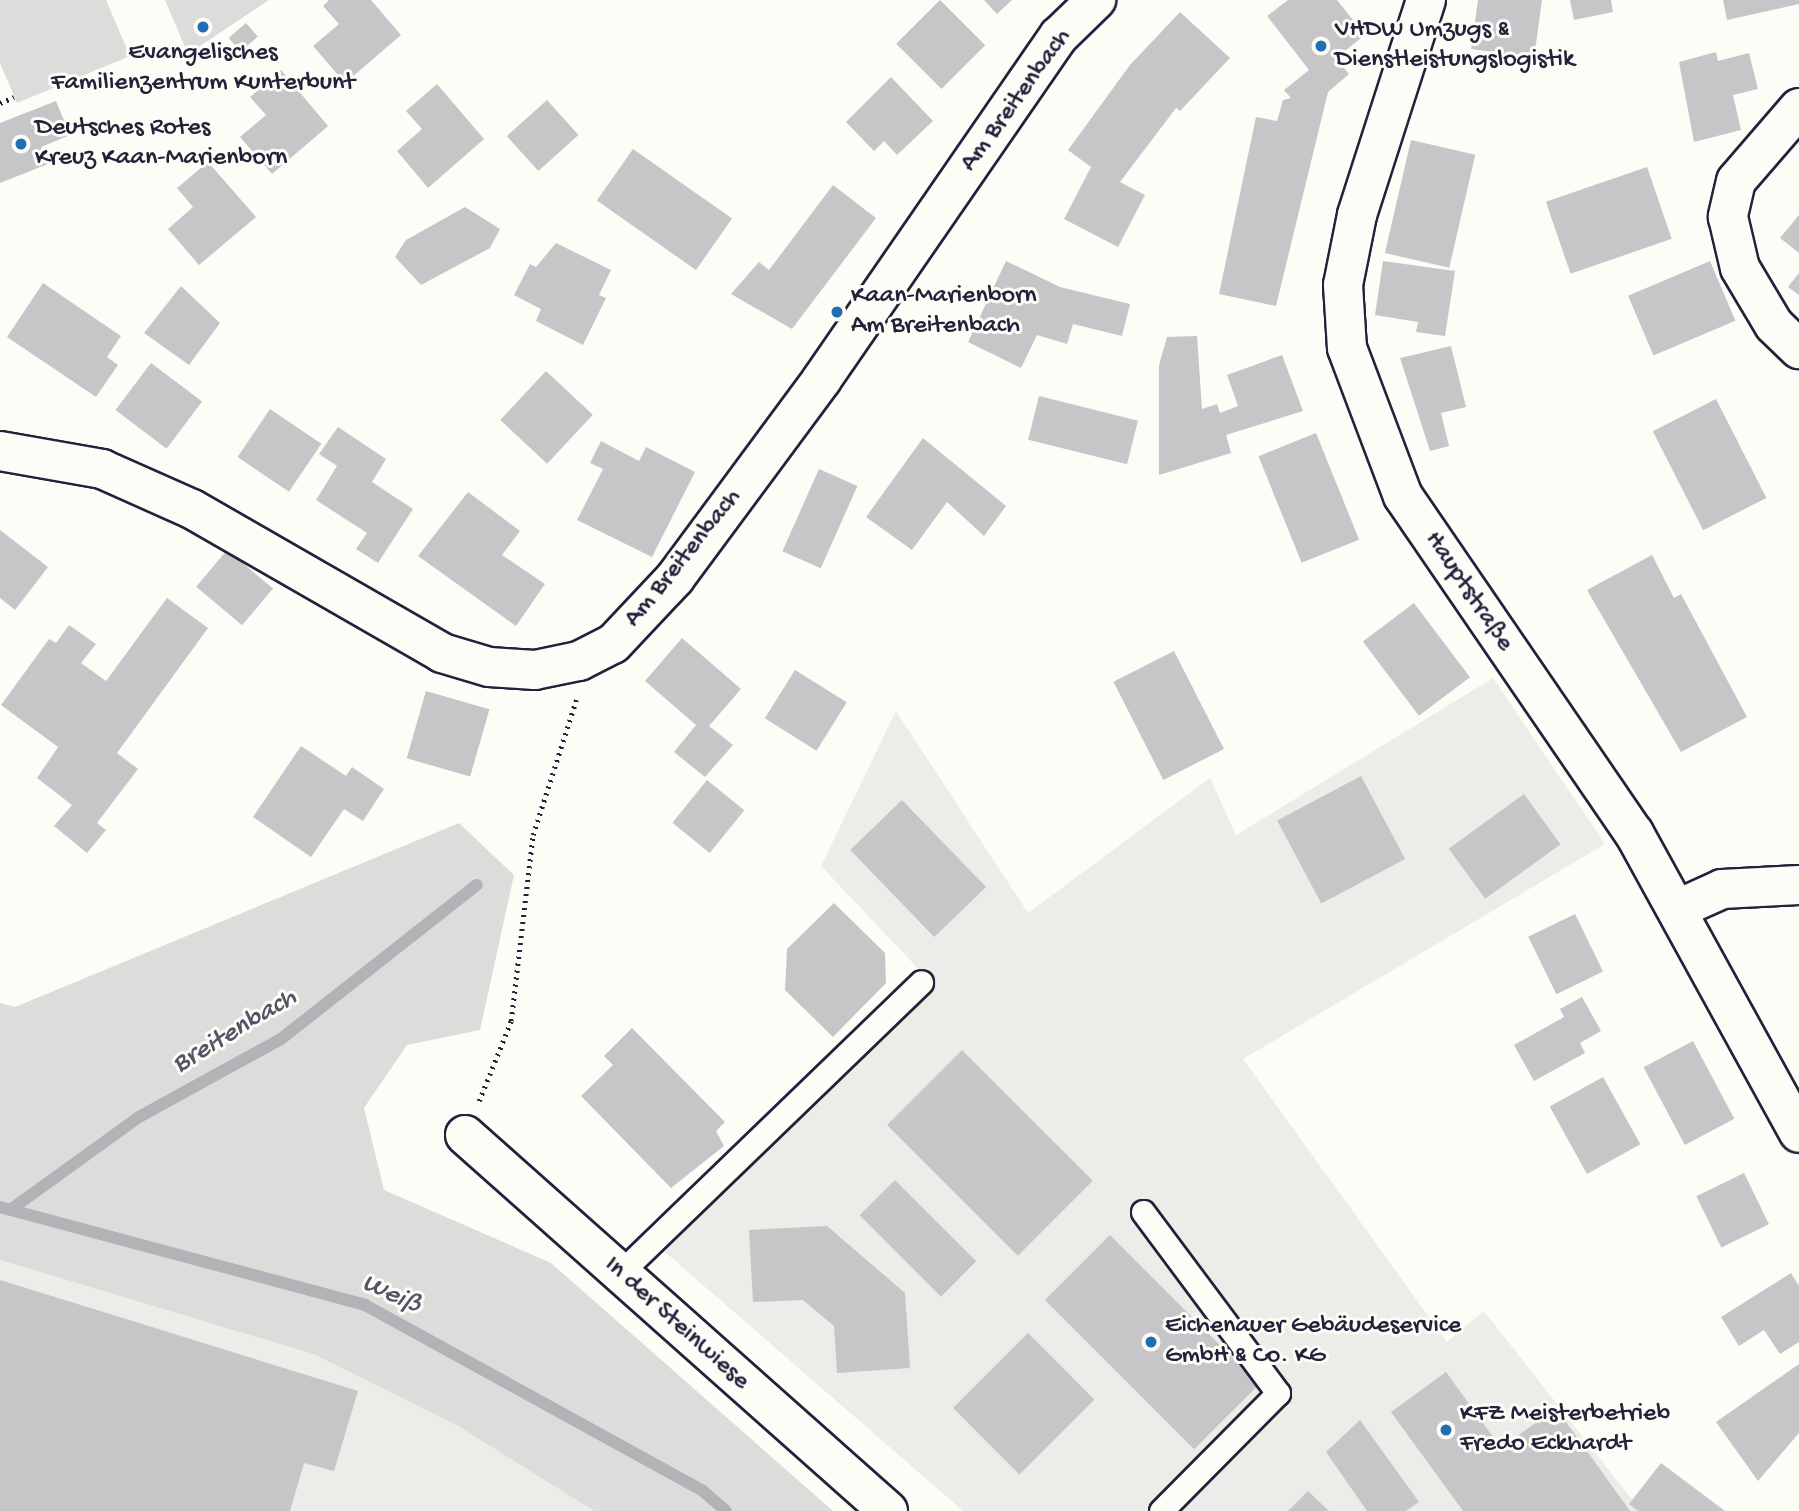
<!DOCTYPE html>
<meta charset="utf-8">
<style>
body{margin:0}
#map{position:relative;width:1799px;height:1511px;overflow:hidden;background:#fdfcf7;font-family:"Gochi Hand",sans-serif}
div>[style]{position:absolute}
.built>*{inset:0;background:#ecece9}
.green>*{inset:0;background:#dddcdb}
.stream>*{height:12px;margin:-6px;padding:0 6px;transform-origin:6px;border-radius:6px;background:#b2b2b7}
.building>*{inset:0;background:#c6c6c8;transform-origin:0 0}
.path>*{height:4.5px;margin-top:-2.25px;transform-origin:0;background:repeating-linear-gradient(90deg,#22223b 0 2px,transparent 0 7px)}
.roads{filter:drop-shadow(2px 0 #22223b) drop-shadow(-2px 0 #22223b) drop-shadow(0 2px #22223b) drop-shadow(0 -2px #22223b)}
.service>*{height:23px;margin:-11.5px;padding:0 11.5px;transform-origin:11.5px;border-radius:11.5px;background:#fdfcf7}
.minor>*{height:38px;margin:-19px;padding:0 19px;transform-origin:19px;border-radius:19px;background:#fdfcf7}
.secondary>*{height:38px;margin:-19px;padding:0 19px;transform-origin:19px;border-radius:19px;background:#fdfcf7}
.dots>*{width:19px;height:19px;translate:-50% -50%;box-sizing:border-box;border:4px solid #fdfcf7;border-radius:50%}
span{translate:-50% -50%;white-space:nowrap;text-align:center;line-height:1.15;-webkit-text-stroke:6px #fdfcf7;paint-order:stroke}
.poi-label{font-size:26px;color:#22223b}
.left{translate:0 -50%;text-align:left}
.street-label{font-size:26px;color:#22223b}
.water-label{font-size:28px;color:#545466;font-style:italic}
</style>
<div id="map">
<div class="built">
<i style="clip-path:polygon(1493px 678px,1605px 844px,1243px 1059px,1447px 1342px,1484px 1311px,1641px 1511px,963px 1511px,665px 1252px,784px 1113px,927px 978px,821px 866px,896px 711px,1028px 913px,1210px 778px,1236px 835px)"></i>
<i style="clip-path:polygon(0 1260px,313px 1354px,458px 1426px,594px 1511px,0 1511px)"></i>
</div>
<div class="green">
<i style="clip-path:polygon(0 0,106px 0,130px 56px,17px 103px,0 63px)"></i>
<i style="clip-path:polygon(165px 0,269px 0,188px 54px)"></i>
<i style="clip-path:polygon(459px 823px,514px 875px,480px 1030px,407px 1045px,364px 1108px,384px 1190px,551px 1263px,833px 1511px,594px 1511px,458px 1426px,313px 1354px,0 1260px,0 1003px,15px 1007px)"></i>
</div>
<div class="stream">
<i style="left:0;top:1207px;width:378px;rotate:15deg"></i>
<i style="left:365px;top:1305px;width:386px;rotate:28.8deg"></i>
<i style="left:703px;top:1491px;width:30px;rotate:41deg"></i>
<i style="left:10px;top:1210px;width:159px;rotate:-35.8deg"></i>
<i style="left:139px;top:1117px;width:162px;rotate:-28.8deg"></i>
<i style="left:281px;top:1039px;width:249px;rotate:-38.2deg"></i>
</div>
<div class="building">
<i style="clip-path:polygon(329px 0,371px 0,401px 35px,345px 83px,313px 46px,339px 24px,323px 6px)"></i>
<i style="left:940px;top:0;width:64px;height:62px;rotate:45deg"></i>
<i style="clip-path:polygon(984px 0,1012px 0,997px 14px)"></i>
<i style="clip-path:polygon(1288px 0,1337px 0,1365px 35px,1336px 58px,1349px 74px,1328px 92px,1276px 306px,1219px 294px,1256px 117px,1277px 121px,1283px 100px,1291px 98px,1284px 90px,1309px 70px,1267px 16px)"></i>
<i style="clip-path:polygon(1478px 0,1542px 0,1534px 58px,1471px 49px)"></i>
<i style="clip-path:polygon(1570px 0,1611px 0,1613px 12px,1574px 20px)"></i>
<i style="clip-path:polygon(1723px 0,1799px 0,1799px 4px,1727px 20px)"></i>
<i style="clip-path:polygon(1180px 12px,1230px 58px,1180px 111px,1176px 108px,1120px 182px,1145px 195px,1118px 247px,1064px 219px,1091px 167px,1068px 150px,1130px 65px)"></i>
<i style="left:246px;top:23px;width:18px;height:23px;rotate:49deg"></i>
<i style="clip-path:polygon(1716px 52px,1718px 61px,1749px 53px,1758px 89px,1733px 95px,1741px 130px,1694px 142px,1679px 62px)"></i>
<i style="clip-path:polygon(281px 70px,328px 126px,272px 174px,240px 137px,266px 115px,250px 97px)"></i>
<i style="clip-path:polygon(891px 77px,933px 121px,897px 155px,884px 141px,874px 151px,846px 122px)"></i>
<i style="clip-path:polygon(437px 84px,484px 139px,428px 188px,397px 151px,422px 129px,406px 111px)"></i>
<i style="left:547px;top:100px;width:47px;height:54px;rotate:48deg"></i>
<i style="clip-path:polygon(56px 101px,70px 135px,41px 147px,48px 164px,0 183px,0 123px)"></i>
<i style="left:1411px;top:140px;width:66px;height:116px;rotate:13deg"></i>
<i style="left:633px;top:149px;width:121px;height:63px;rotate:35deg"></i>
<i style="clip-path:polygon(208px 162px,256px 217px,199px 265px,168px 229px,193px 207px,177px 188px)"></i>
<i style="left:1647px;top:167px;width:76px;height:107px;rotate:71deg"></i>
<i style="clip-path:polygon(833px 185px,876px 218px,792px 329px,731px 294px,759px 262px,769px 270px)"></i>
<i style="clip-path:polygon(465px 207px,500px 229px,490px 248px,421px 285px,395px 257px,406px 240px)"></i>
<i style="clip-path:polygon(1799px 215px,1799px 253px,1780px 238px)"></i>
<i style="clip-path:polygon(556px 243px,611px 270px,599px 295px,606px 298px,583px 345px,536px 321px,541px 309px,514px 295px,530px 264px,536px 267px)"></i>
<i style="clip-path:polygon(1006px 261px,1060px 287px,1130px 304px,1122px 336px,1073px 324px,1067px 344px,1037px 335px,1021px 368px,968px 342px)"></i>
<i style="clip-path:polygon(1383px 261px,1455px 271px,1445px 336px,1416px 332px,1418px 322px,1375px 315px)"></i>
<i style="left:1710px;top:261px;width:65px;height:89px;rotate:67deg"></i>
<i style="clip-path:polygon(1799px 273px,1799px 295px,1788px 287px)"></i>
<i style="clip-path:polygon(43px 283px,121px 336px,107px 357px,118px 365px,96px 397px,7px 337px)"></i>
<i style="clip-path:polygon(181px 286px,220px 323px,189px 365px,144px 333px)"></i>
<i style="clip-path:polygon(1197px 336px,1202px 409px,1217px 404px,1220px 413px,1238px 406px,1227px 375px,1282px 355px,1303px 411px,1226px 435px,1231px 453px,1159px 475px,1159px 365px,1167px 337px)"></i>
<i style="clip-path:polygon(1451px 346px,1466px 407px,1441px 413px,1449px 446px,1430px 451px,1400px 358px)"></i>
<i style="left:151px;top:363px;width:64px;height:59px;rotate:37deg"></i>
<i style="left:546px;top:371px;width:64px;height:67px;rotate:43deg"></i>
<i style="left:1039px;top:396px;width:102px;height:45px;rotate:14deg"></i>
<i style="left:1716px;top:399px;width:111px;height:71px;rotate:63deg"></i>
<i style="left:270px;top:409px;width:62px;height:58px;rotate:34deg"></i>
<i style="clip-path:polygon(338px 427px,386px 459px,372px 482px,413px 509px,378px 563px,356px 549px,367px 533px,316px 500px,337px 466px,319px 454px)"></i>
<i style="left:1316px;top:433px;width:115px;height:62px;rotate:68deg"></i>
<i style="clip-path:polygon(923px 438px,1006px 506px,984px 536px,947px 502px,912px 550px,866px 517px)"></i>
<i style="clip-path:polygon(601px 441px,639px 461px,646px 447px,695px 472px,652px 557px,577px 520px,603px 469px,590px 463px)"></i>
<i style="left:819px;top:469px;width:42px;height:90px;rotate:24deg"></i>
<i style="clip-path:polygon(468px 492px,520px 531px,502px 555px,545px 584px,516px 626px,418px 556px)"></i>
<i style="clip-path:polygon(0 530px,48px 567px,15px 610px,0 598px)"></i>
<i style="left:227px;top:550px;width:60px;height:48px;rotate:40deg"></i>
<i style="clip-path:polygon(1652px 555px,1674px 598px,1681px 594px,1747px 717px,1681px 752px,1587px 590px)"></i>
<i style="clip-path:polygon(167px 598px,208px 628px,117px 753px,138px 769px,97px 823px,106px 830px,87px 853px,54px 826px,72px 805px,37px 778px,58px 747px,1px 705px,49px 639px,56px 643px,69px 625px,96px 644px,81px 663px,106px 681px)"></i>
<i style="left:1414px;top:603px;width:93px;height:64px;rotate:53deg"></i>
<i style="clip-path:polygon(682px 638px,741px 689px,709px 726px,733px 745px,705px 777px,674px 752px,696px 725px,645px 681px)"></i>
<i style="left:1174px;top:651px;width:110px;height:68px;rotate:63deg"></i>
<i style="left:795px;top:670px;width:61px;height:57px;rotate:32deg"></i>
<i style="left:426px;top:691px;width:66px;height:70px;rotate:16deg"></i>
<i style="clip-path:polygon(301px 746px,346px 776px,352px 767px,384px 789px,363px 821px,344px 809px,311px 857px,253px 817px)"></i>
<i style="left:1361px;top:776px;width:94px;height:95px;rotate:62deg"></i>
<i style="left:707px;top:780px;width:48px;height:55px;rotate:39deg"></i>
<i style="left:1524px;top:794px;width:62px;height:93px;rotate:54deg"></i>
<i style="left:902px;top:800px;width:121px;height:72px;rotate:46deg"></i>
<i style="clip-path:polygon(834px 903px,885px 953px,886px 983px,833px 1037px,785px 990px,787px 949px)"></i>
<i style="left:1575px;top:914px;width:64px;height:52px;rotate:64deg"></i>
<i style="clip-path:polygon(1582px 997px,1601px 1031px,1580px 1043px,1585px 1053px,1534px 1081px,1514px 1045px,1564px 1017px,1560px 1009px)"></i>
<i style="clip-path:polygon(632px 1028px,725px 1122px,716px 1131px,724px 1146px,671px 1188px,581px 1096px,613px 1065px,604px 1056px)"></i>
<i style="left:1693px;top:1041px;width:88px;height:56px;rotate:62deg"></i>
<i style="left:962px;top:1050px;width:185px;height:106px;rotate:45deg"></i>
<i style="left:1603px;top:1077px;width:77px;height:61px;rotate:61deg"></i>
<i style="left:1744px;top:1173px;width:57px;height:53px;rotate:64deg"></i>
<i style="left:895px;top:1180px;width:115px;height:50px;rotate:45deg"></i>
<i style="clip-path:polygon(827px 1226px,905px 1293px,910px 1368px,837px 1373px,834px 1326px,803px 1300px,753px 1302px,749px 1230px)"></i>
<i style="left:1110px;top:1235px;width:211px;height:92px;rotate:45deg"></i>
<i style="clip-path:polygon(1791px 1273px,1799px 1286px,1799px 1342px,1780px 1354px,1764px 1330px,1739px 1346px,1721px 1317px)"></i>
<i style="clip-path:polygon(0 1280px,358px 1391px,334px 1471px,304px 1463px,290px 1511px,0 1511px)"></i>
<i style="left:1028px;top:1333px;width:94px;height:106px;rotate:45deg"></i>
<i style="clip-path:polygon(1799px 1364px,1799px 1433px,1758px 1481px,1716px 1422px)"></i>
<i style="clip-path:polygon(1446px 1372px,1501px 1448px,1556px 1408px,1630px 1511px,1463px 1511px,1391px 1412px)"></i>
<i style="clip-path:polygon(1360px 1420px,1419px 1502px,1406px 1511px,1367px 1511px,1326px 1452px)"></i>
<i style="clip-path:polygon(1661px 1463px,1725px 1511px,1638px 1511px,1629px 1504px)"></i>
<i style="clip-path:polygon(1308px 1491px,1329px 1511px,1288px 1511px)"></i>
</div>
<div class="path">
<i style="left:0;top:103px;width:15px;rotate:-23deg"></i>
<i style="left:479px;top:1101px;width:86px;rotate:-68.2deg"></i>
<i style="left:511px;top:1021px;width:187px;rotate:-83.3deg"></i>
<i style="left:533px;top:835px;width:142px;rotate:-72.3deg"></i>
</div>
<div class="roads">
<div class="service">
<i style="left:1143px;top:1212px;width:226px;rotate:53.3deg"></i>
<i style="left:1278px;top:1393px;width:166px;rotate:134.8deg"></i>
<i style="left:619px;top:1274px;width:420px;rotate:-44deg"></i>
</div>
<div class="minor">
<i style="left:1799px;top:108px;width:96px;rotate:130.8deg"></i>
<i style="left:1736px;top:181px;width:37px;rotate:103deg"></i>
<i style="left:1728px;top:217px;width:52px;rotate:76.8deg"></i>
<i style="left:1740px;top:268px;width:66px;rotate:59.2deg"></i>
<i style="left:1774px;top:325px;width:35px;rotate:44deg"></i>
<i style="left:0;top:451px;width:104px;rotate:10deg"></i>
<i style="left:102px;top:469px;width:98px;rotate:24deg"></i>
<i style="left:192px;top:509px;width:289px;rotate:29.9deg"></i>
<i style="left:442px;top:653px;width:49px;rotate:16.6deg"></i>
<i style="left:489px;top:667px;width:46px;rotate:3.7deg"></i>
<i style="left:535px;top:670px;width:45px;rotate:-11.6deg"></i>
<i style="left:579px;top:661px;width:38px;rotate:-27deg"></i>
<i style="left:613px;top:644px;width:91px;rotate:-46.8deg"></i>
<i style="left:675px;top:578px;width:247px;rotate:-53.5deg"></i>
<i style="left:822px;top:379px;width:417px;rotate:-55.4deg"></i>
<i style="left:1059px;top:36px;width:52px;rotate:-44.2deg"></i>
<i style="left:1680px;top:908px;width:46px;rotate:-24.3deg"></i>
<i style="left:1722px;top:889px;width:77px;rotate:-3deg"></i>
<i style="left:465px;top:1135px;width:566px;rotate:41.63deg"></i>
</div>
<div class="secondary">
<i style="left:1426px;top:0;width:226px;rotate:107.8deg"></i>
<i style="left:1357px;top:215px;width:71px;rotate:101.3deg"></i>
<i style="left:1343px;top:285px;width:63px;rotate:86.4deg"></i>
<i style="left:1347px;top:348px;width:158px;rotate:69.3deg"></i>
<i style="left:1403px;top:496px;width:409px;rotate:55.6deg"></i>
<i style="left:1634px;top:833px;width:342px;rotate:61.2deg"></i>
</div>
</div>
<div class="dots">
<i style="left:203px;top:27px;background:#1f6fb2"></i>
<i style="left:1321px;top:46px;background:#1f6fb2"></i>
<i style="left:21px;top:144px;background:#1f6fb2"></i>
<i style="left:837px;top:312px;background:#1f6fb2"></i>
<i style="left:1151px;top:1342px;background:#1f6fb2"></i>
<i style="left:1446px;top:1430px;background:#1f6fb2"></i>
</div>
<div class="poi-label">
<span class="left" style="left:1335px;top:46px">VHDW Umzugs &amp;<br>Dienstleistungslogistik</span>
<span style="left:203px;top:69px">Evangelisches<br>Familienzentrum Kunterbunt</span>
<span class="left" style="left:35px;top:144px">Deutsches Rotes<br>Kreuz Kaan-Marienborn</span>
<span class="left" style="left:851px;top:312px">Kaan-Marienborn<br>Am Breitenbach</span>
<span class="left" style="left:1165px;top:1342px">Eichenauer Gebäudeservice<br>GmbH &amp; Co. KG</span>
<span class="left" style="left:1460px;top:1430px">KFZ Meisterbetrieb<br>Fredo Eckhardt</span>
</div>
<div class="street-label">
<span style="left:1017px;top:101px;rotate:-54deg">Am Breitenbach</span>
<span style="left:684px;top:559px;rotate:-51deg">Am Breitenbach</span>
<span style="left:1468px;top:592px;rotate:56deg">Hauptstraße</span>
<span style="left:676px;top:1324px;rotate:42deg">In der Steinwiese</span>
</div>
<div class="water-label">
<span style="left:235px;top:1032px;rotate:-31deg">Breitenbach</span>
<span style="left:391px;top:1295px;rotate:25deg">Weiß</span>
</div>
</div>
